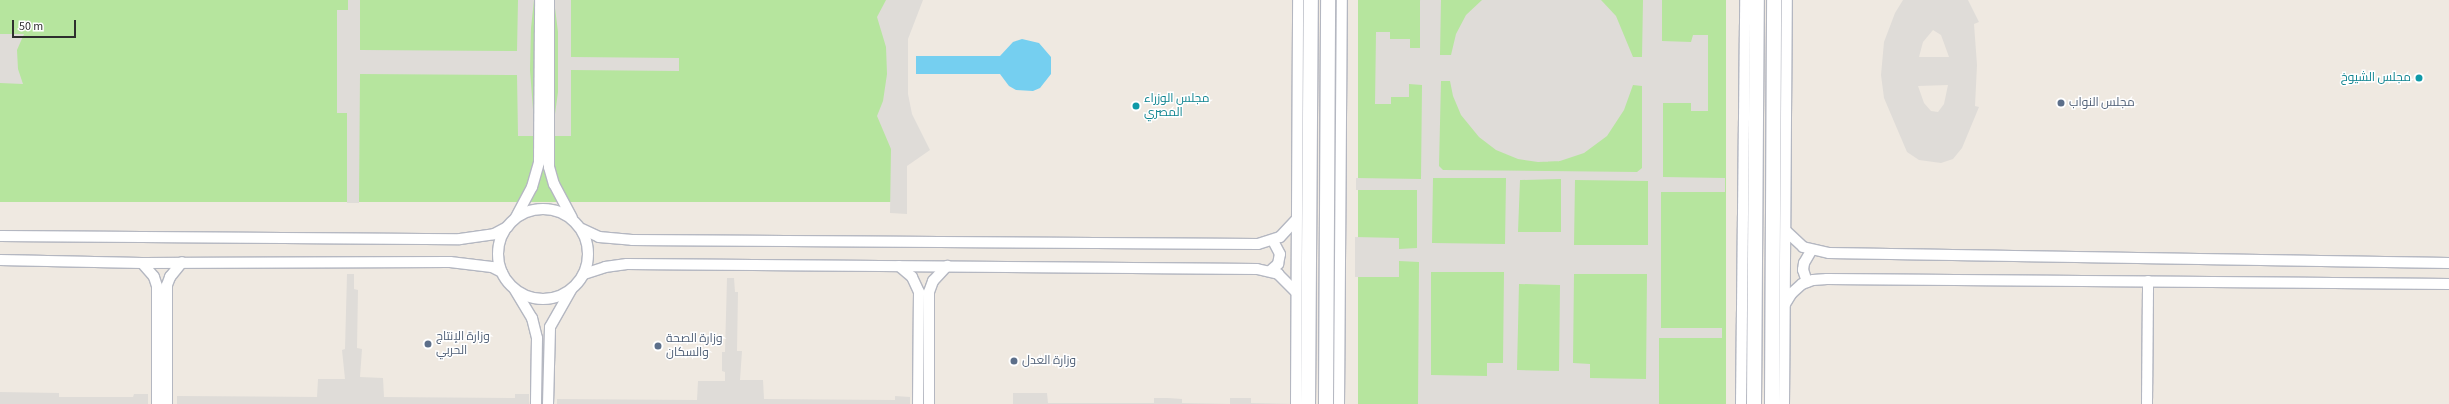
<!DOCTYPE html>
<meta charset="utf-8">
<style>
body{margin:0}
#map{position:relative;width:2449px;height:404px;overflow:hidden;background:#efe9e1;font-family:"Source Sans 3",Cairo,sans-serif}
div>[style]{position:absolute}
.green>*{inset:0;background:#b6e59e;transform-origin:0 0}
.plaza>*{inset:0;background:#dfdcd8}
.water>*{inset:0;background:#75cff0}
.roads{filter:drop-shadow(1px 0 #b4b7c1) drop-shadow(-1px 0 #b4b7c1) drop-shadow(0 1px #b4b7c1) drop-shadow(0 -1px #b4b7c1)}
.street>*{height:10px;margin:-5px;padding:0 5px;transform-origin:5px;border-radius:5px;background:#fff}
.street>.ring{margin:-5px;padding:0;box-sizing:content-box;background:none;border:10px solid #fff;border-radius:50%}
.secondary>*{height:14px;margin:-7px;padding:0 7px;transform-origin:7px;border-radius:7px;background:#fff}
.dots>*{width:11px;height:11px;translate:-50% -50%;box-sizing:border-box;border:2px solid #fff;border-radius:50%}
span{translate:-50% -50%;white-space:nowrap;text-align:center;line-height:1.15;-webkit-text-stroke:3px #fff;paint-order:stroke}
.culture-label{font-size:12px;color:#0d838f}
.right{translate:-100% -50%;text-align:right}
.left{translate:0 -50%;text-align:left}
.service-label{font-size:12px;color:#4e5e75}
.scale{position:absolute;left:12px;top:20px;width:64px;height:18px;box-sizing:border-box;border:2px solid #2e2e2e;border-top:0;padding-left:5px;font-size:12px;line-height:14px;white-space:nowrap;color:#2e2e2e;-webkit-text-stroke:3px #fff;paint-order:stroke}
</style>
<div id="map">
<div class="green">
<i style="left:0;top:0;width:894px;height:202px"></i>
<i style="left:1358px;top:0;width:368px;height:404px"></i>
</div>
<div class="plaza">
<i style="clip-path:polygon(348px 0,360px 0,360px 50px,517px 51px,518px 0,534px 0,531px 28px,530px 70px,535px 136px,518px 136px,517px 75px,360px 74px,359px 203px,347px 203px,347px 113px,337px 113px,337px 10px,348px 10px)"></i>
<i style="clip-path:polygon(554px 0,571px 0,571px 57px,679px 58px,679px 71px,571px 70px,571px 136px,552px 136px,558px 92px,558px 32px)"></i>
<i style="clip-path:polygon(886px 0,923px 0,908px 39px,908px 94px,912px 114px,930px 150px,907px 166px,907px 214px,890px 213px,891px 149px,877px 116px,883px 101px,887px 74px,886px 47px,877px 17px)"></i>
<i style="clip-path:polygon(evenodd,1420px 0,1441px 0,1440px 55px,1451px 55px,1456px 34px,1466px 15px,1482px 0,1601px 0,1616px 16px,1633px 57px,1642px 57px,1643px 0,1662px 0,1662px 41px,1691px 42px,1693px 35px,1708px 35px,1708px 111px,1691px 111px,1691px 103px,1663px 103px,1663px 177px,1725px 178px,1725px 192px,1661px 192px,1661px 328px,1722px 328px,1722px 338px,1659px 338px,1659px 404px,1418px 404px,1419px 262px,1399px 261px,1399px 277px,1355px 277px,1355px 237px,1399px 238px,1399px 249px,1417px 248px,1417px 190px,1356px 190px,1356px 178px,1421px 179px,1422px 85px,1409px 84px,1409px 97px,1391px 97px,1391px 104px,1375px 104px,1376px 32px,1390px 32px,1390px 39px,1410px 39px,1410px 48px,1420px 48px,1420px 0,1441px 81px,1450px 81px,1453px 96px,1461px 115px,1479px 137px,1496px 150px,1518px 159px,1538px 162px,1560px 161px,1584px 153px,1607px 136px,1624px 110px,1633px 85px,1642px 86px,1642px 168px,1637px 172px,1443px 170px,1439px 166px,1441px 81px,1420px 0,1433px 178px,1506px 178px,1505px 244px,1432px 243px,1433px 178px,1420px 0,1561px 179px,1561px 232px,1518px 232px,1520px 180px,1561px 179px,1420px 0,1575px 180px,1648px 181px,1648px 245px,1574px 245px,1575px 180px,1420px 0,1431px 272px,1504px 272px,1503px 363px,1487px 363px,1487px 376px,1431px 375px,1431px 272px,1420px 0,1574px 274px,1647px 274px,1646px 379px,1590px 378px,1590px 364px,1573px 363px,1574px 274px,1420px 0,1519px 284px,1560px 285px,1559px 371px,1517px 370px,1519px 284px)"></i>
<i style="clip-path:polygon(evenodd,1903px 0,1968px 0,1979px 22px,1974px 24px,1977px 65px,1975px 106px,1979px 107px,1962px 148px,1953px 159px,1941px 163px,1919px 160px,1907px 152px,1884px 98px,1881px 75px,1884px 42px,1895px 13px,1903px 0,1933px 30px,1941px 35px,1949px 57px,1919px 57px,1923px 42px,1933px 30px,1903px 0,1948px 85px,1944px 104px,1938px 112px,1931px 111px,1924px 103px,1918px 86px,1948px 85px)"></i>
<i style="clip-path:polygon(0 34px,24px 34px,17px 50px,18px 69px,23px 84px,0 83px)"></i>
<i style="clip-path:polygon(347px 274px,354px 274px,354px 289px,358px 290px,357px 348px,362px 349px,360px 377px,383px 378px,384px 397px,515px 398px,515px 394px,529px 394px,529px 404px,177px 404px,177px 396px,317px 397px,318px 379px,345px 379px,342px 350px,345px 349px)"></i>
<i style="clip-path:polygon(727px 278px,734px 278px,735px 292px,738px 292px,737px 351px,742px 351px,740px 380px,763px 380px,764px 399px,895px 400px,895px 396px,910px 397px,910px 404px,557px 404px,557px 399px,697px 400px,698px 381px,725px 381px,725px 372px,722px 371px,722px 352px,725px 352px)"></i>
<i style="clip-path:polygon(0 392px,59px 393px,59px 397px,133px 397px,134px 394px,148px 394px,148px 404px,0 404px)"></i>
<i style="clip-path:polygon(1013px 393px,1047px 393px,1048px 403px,1154px 403px,1154px 398px,1168px 398px,1182px 399px,1182px 403px,1230px 404px,1230px 398px,1251px 398px,1251px 403px,1292px 404px,1013px 404px)"></i>
</div>
<div class="water">
<i style="clip-path:polygon(1022px 39px,1039px 43px,1051px 57px,1051px 74px,1040px 88px,1033px 91px,1016px 90px,1009px 86px,1000px 74px,916px 74px,916px 56px,1000px 56px,1013px 42px)"></i>
</div>
<div class="roads">
<div class="street">
<i style="left:549px;top:0;width:167px;rotate:90deg"></i>
<i style="left:549px;top:167px;width:18px;rotate:74deg"></i>
<i style="left:554px;top:184px;width:38px;rotate:62deg"></i>
<i class="ring" style="left:498px;top:209px;width:80px;height:80px"></i>
<i style="left:516px;top:217px;width:34px;rotate:-62deg"></i>
<i style="left:532px;top:187px;width:25px;rotate:-74deg"></i>
<i style="left:539px;top:163px;width:163px;rotate:-89.6deg"></i>
<i style="left:582px;top:229px;width:19px;rotate:25deg"></i>
<i style="left:599px;top:237px;width:33px;rotate:5deg"></i>
<i style="left:632px;top:240px;width:626px;rotate:0.37deg"></i>
<i style="left:1258px;top:244px;width:23px;rotate:-18deg"></i>
<i style="left:1280px;top:237px;width:23px;rotate:-47deg"></i>
<i style="left:1786px;top:231px;width:23px;rotate:43deg"></i>
<i style="left:1803px;top:247px;width:27px;rotate:13deg"></i>
<i style="left:1829px;top:253px;width:620px;rotate:0.92deg"></i>
<i style="left:0;top:236px;width:460px;rotate:0.4deg"></i>
<i style="left:460px;top:239px;width:34px;rotate:-8deg"></i>
<i style="left:494px;top:234px;width:15px;rotate:-28deg"></i>
<i style="left:0;top:260px;width:142px;rotate:1.2deg"></i>
<i style="left:142px;top:263px;width:308px;rotate:-0.2deg"></i>
<i style="left:450px;top:262px;width:42px;rotate:6.8deg"></i>
<i style="left:492px;top:267px;width:11px;rotate:27deg"></i>
<i style="left:142px;top:263px;width:18px;rotate:49deg"></i>
<i style="left:154px;top:277px;width:9px;rotate:72deg"></i>
<i style="left:157px;top:286px;width:118px;rotate:90deg"></i>
<i style="left:899px;top:266px;width:17px;rotate:40deg"></i>
<i style="left:912px;top:277px;width:17px;rotate:65deg"></i>
<i style="left:919px;top:292px;width:112px;rotate:90.5deg"></i>
<i style="left:1270px;top:271px;width:11px;rotate:-41deg"></i>
<i style="left:1278px;top:264px;width:10px;rotate:-79deg"></i>
<i style="left:1280px;top:254px;width:15px;rotate:-118deg"></i>
<i style="left:584px;top:274px;width:22px;rotate:-18deg"></i>
<i style="left:605px;top:267px;width:22px;rotate:-8deg"></i>
<i style="left:627px;top:264px;width:630px;rotate:0.45deg"></i>
<i style="left:1257px;top:269px;width:22px;rotate:13deg"></i>
<i style="left:1278px;top:274px;width:25px;rotate:45deg"></i>
<i style="left:1807px;top:282px;width:13px;rotate:-108deg"></i>
<i style="left:1803px;top:270px;width:7px;rotate:-82deg"></i>
<i style="left:1804px;top:263px;width:14px;rotate:-60deg"></i>
<i style="left:515px;top:290px;width:33px;rotate:59deg"></i>
<i style="left:532px;top:318px;width:21px;rotate:76deg"></i>
<i style="left:537px;top:338px;width:66px;rotate:90.9deg"></i>
<i style="left:1785px;top:304px;width:13px;rotate:-58deg"></i>
<i style="left:1792px;top:293px;width:13px;rotate:-42deg"></i>
<i style="left:1802px;top:284px;width:12px;rotate:-20deg"></i>
<i style="left:1813px;top:280px;width:14px;rotate:-4deg"></i>
<i style="left:1827px;top:279px;width:622px;rotate:0.46deg"></i>
<i style="left:167px;top:404px;width:119px;rotate:-90deg"></i>
<i style="left:167px;top:285px;width:9px;rotate:-69deg"></i>
<i style="left:170px;top:277px;width:19px;rotate:-51deg"></i>
<i style="left:548px;top:404px;width:77px;rotate:-88.5deg"></i>
<i style="left:550px;top:327px;width:43px;rotate:-60.4deg"></i>
<i style="left:929px;top:404px;width:112px;rotate:-90deg"></i>
<i style="left:929px;top:292px;width:12px;rotate:-70deg"></i>
<i style="left:933px;top:281px;width:21px;rotate:-47deg"></i>
<i style="left:1296px;top:404px;width:404px;rotate:-89.7deg"></i>
<i style="left:1339px;top:404px;width:404px;rotate:-89.6deg"></i>
<i style="left:1741px;top:404px;width:404px;rotate:-89.4deg"></i>
<i style="left:1784px;top:404px;width:404px;rotate:-89.6deg"></i>
<i style="left:2147px;top:404px;width:123px;rotate:-89.5deg"></i>
</div>
<div class="secondary">
<i style="left:1308px;top:404px;width:404px;rotate:-89.6deg"></i>
<i style="left:1326px;top:404px;width:404px;rotate:-89.7deg"></i>
<i style="left:1754px;top:404px;width:404px;rotate:-89.6deg"></i>
<i style="left:1772px;top:404px;width:404px;rotate:-89.7deg"></i>
</div>
</div>
<div class="dots">
<i style="left:2419px;top:78px;background:#0f9aa8"></i>
<i style="left:2061px;top:103px;background:#5c6f8a"></i>
<i style="left:1136px;top:106px;background:#0f9aa8"></i>
<i style="left:428px;top:344px;background:#5c6f8a"></i>
<i style="left:658px;top:346px;background:#5c6f8a"></i>
<i style="left:1014px;top:361px;background:#5c6f8a"></i>
</div>
<div class="culture-label">
<span class="right" style="left:2411px;top:78px">مجلس الشيوخ</span>
<span class="left" style="left:1144px;top:106px">مجلس الوزراء<br>المصري</span>
</div>
<div class="service-label">
<span class="left" style="left:2069px;top:103px">مجلس النواب</span>
<span class="left" style="left:436px;top:344px">وزارة الإنتاج<br>الحربي</span>
<span class="left" style="left:666px;top:346px">وزارة الصحة<br>والسكان</span>
<span class="left" style="left:1022px;top:361px">وزارة العدل</span>
</div>
<div class="scale">50 m</div>
</div>
